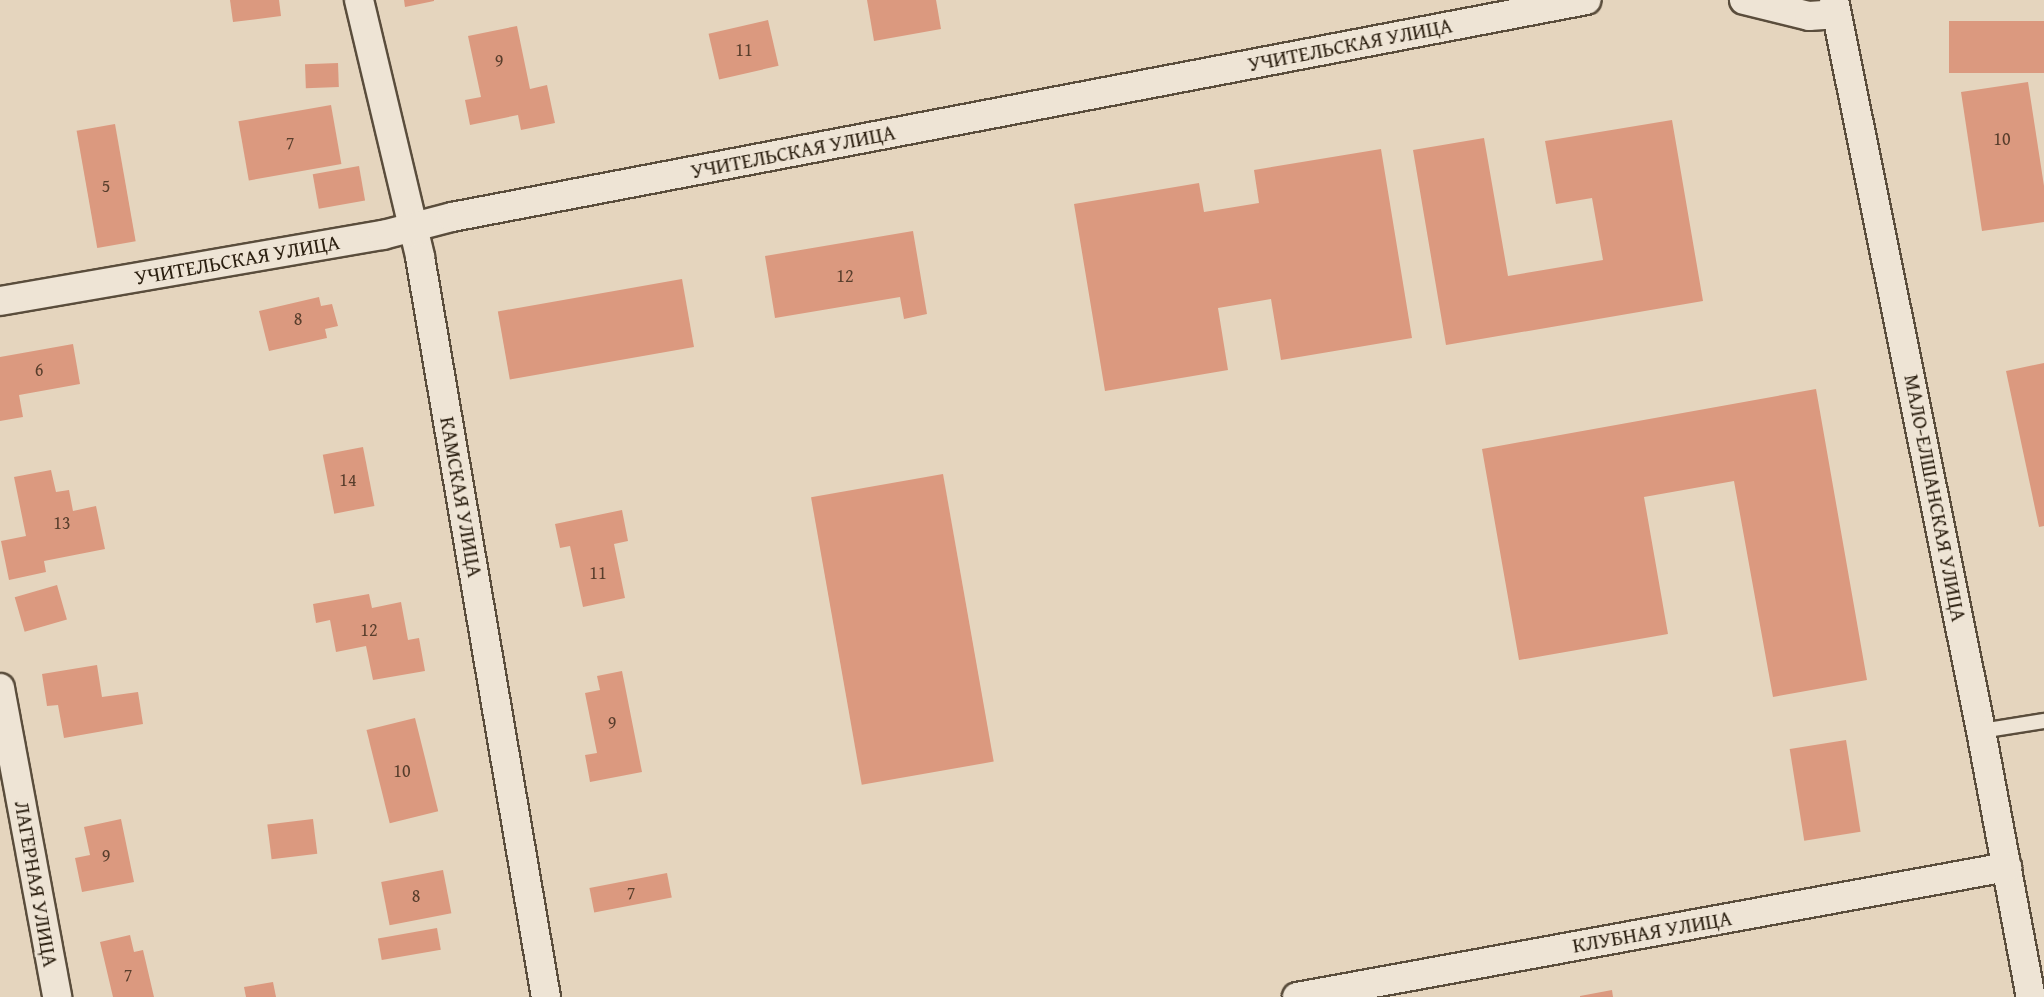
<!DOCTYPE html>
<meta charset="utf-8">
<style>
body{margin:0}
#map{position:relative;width:2044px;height:997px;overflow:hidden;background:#e5d5be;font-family:"Gentium Book Plus",serif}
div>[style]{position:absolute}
.building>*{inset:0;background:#db997f;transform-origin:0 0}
.roads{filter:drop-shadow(2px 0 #5a4d3c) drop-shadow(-2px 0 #5a4d3c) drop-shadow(0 2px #5a4d3c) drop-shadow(0 -2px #5a4d3c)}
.lane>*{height:14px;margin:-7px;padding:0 7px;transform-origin:7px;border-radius:7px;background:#eee4d5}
.street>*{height:28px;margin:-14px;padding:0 14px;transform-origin:14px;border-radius:14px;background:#eee4d5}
span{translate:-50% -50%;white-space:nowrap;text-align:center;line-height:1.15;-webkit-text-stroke:5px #eee4d5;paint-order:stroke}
.number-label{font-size:18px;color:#583e2c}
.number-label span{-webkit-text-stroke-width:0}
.street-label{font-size:21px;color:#2c2011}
</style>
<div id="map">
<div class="building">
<i style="clip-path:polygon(230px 0,279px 0,281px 16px,233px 22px)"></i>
<i style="clip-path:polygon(404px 0,434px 0,434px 1px,405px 7px)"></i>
<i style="clip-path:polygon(867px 0,936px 0,941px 29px,874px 41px)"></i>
<i style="left:768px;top:20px;width:47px;height:61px;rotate:77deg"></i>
<i style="left:2044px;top:21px;width:52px;height:95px;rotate:90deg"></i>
<i style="clip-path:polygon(517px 26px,530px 89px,547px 85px,555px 123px,521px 130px,518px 115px,470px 125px,465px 100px,481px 97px,468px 36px)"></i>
<i style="left:338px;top:63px;width:24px;height:33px;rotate:88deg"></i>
<i style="clip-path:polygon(2028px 82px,2044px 186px,2044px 222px,1982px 231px,1961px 92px)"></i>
<i style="left:331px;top:105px;width:60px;height:94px;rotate:80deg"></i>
<i style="clip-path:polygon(1672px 120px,1703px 301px,1446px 345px,1413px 150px,1484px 138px,1508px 276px,1603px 260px,1592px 198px,1556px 204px,1545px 141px)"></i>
<i style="left:115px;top:124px;width:119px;height:39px;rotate:80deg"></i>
<i style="clip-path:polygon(1381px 149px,1412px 338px,1281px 360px,1271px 299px,1218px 308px,1228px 370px,1105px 391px,1074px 204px,1199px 183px,1204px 212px,1259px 203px,1254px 170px)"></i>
<i style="left:359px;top:166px;width:35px;height:47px;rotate:80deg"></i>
<i style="clip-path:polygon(913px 231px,927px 314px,904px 319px,900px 297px,775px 318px,765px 256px)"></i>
<i style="left:682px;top:279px;width:69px;height:187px;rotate:80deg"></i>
<i style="clip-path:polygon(319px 297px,321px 306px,332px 304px,338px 326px,325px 329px,327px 338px,269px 351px,259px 311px)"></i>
<i style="clip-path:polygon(73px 344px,80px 384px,19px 395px,23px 417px,0 421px,0 357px)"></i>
<i style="clip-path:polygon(2044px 363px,2044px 526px,2039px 527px,2006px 371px)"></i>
<i style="clip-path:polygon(1816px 389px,1867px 680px,1773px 697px,1734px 481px,1644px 497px,1668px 634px,1519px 660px,1482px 449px)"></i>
<i style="left:363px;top:447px;width:60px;height:41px;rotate:79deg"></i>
<i style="clip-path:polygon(51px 470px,56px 492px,69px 490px,73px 511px,96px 506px,105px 549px,44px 561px,46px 572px,9px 580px,1px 541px,26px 536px,14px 477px)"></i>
<i style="left:943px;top:474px;width:292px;height:134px;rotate:80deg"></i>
<i style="clip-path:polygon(622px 510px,628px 541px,614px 544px,625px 598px,583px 607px,570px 546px,560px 548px,555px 524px)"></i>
<i style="left:57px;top:585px;width:36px;height:44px;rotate:74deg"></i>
<i style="clip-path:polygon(369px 594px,372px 608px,401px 602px,408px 640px,419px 638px,425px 671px,373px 680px,366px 646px,336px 652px,330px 620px,316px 623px,313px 604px)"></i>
<i style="clip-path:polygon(97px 665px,102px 697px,138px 692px,143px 724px,64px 738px,58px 705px,47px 706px,42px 674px)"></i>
<i style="clip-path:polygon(622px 671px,642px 772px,590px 782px,585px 755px,597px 753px,585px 693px,600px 690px,597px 676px)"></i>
<i style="left:415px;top:718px;width:96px;height:50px;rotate:76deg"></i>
<i style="left:1846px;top:740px;width:93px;height:57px;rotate:81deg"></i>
<i style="clip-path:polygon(121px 819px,134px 882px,82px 892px,75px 858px,90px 855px,84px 827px)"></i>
<i style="left:313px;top:819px;width:35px;height:46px;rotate:83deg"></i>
<i style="left:443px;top:870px;width:44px;height:63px;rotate:79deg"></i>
<i style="left:667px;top:873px;width:25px;height:79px;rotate:79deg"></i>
<i style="left:437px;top:928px;width:22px;height:60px;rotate:80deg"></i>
<i style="clip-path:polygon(130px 935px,134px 952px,143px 950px,154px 997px,113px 997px,100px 942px)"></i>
<i style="clip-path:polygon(273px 982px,276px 997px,246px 997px,244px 987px)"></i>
<i style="clip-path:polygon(1612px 990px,1613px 997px,1580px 997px,1580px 996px)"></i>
</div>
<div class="roads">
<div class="lane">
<i style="left:1981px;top:731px;width:64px;rotate:-9deg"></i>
</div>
<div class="street">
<i style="left:359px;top:0;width:264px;rotate:76.6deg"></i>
<i style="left:420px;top:257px;width:751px;rotate:80.34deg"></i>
<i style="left:1744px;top:0;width:67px;rotate:13.8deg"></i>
<i style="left:1809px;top:16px;width:26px;rotate:-4deg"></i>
<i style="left:1834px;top:0;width:746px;rotate:78.63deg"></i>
<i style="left:1981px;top:731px;width:271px;rotate:79.4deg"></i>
<i style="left:0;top:301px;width:389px;rotate:-9.8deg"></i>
<i style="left:383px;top:235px;width:71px;rotate:-14.6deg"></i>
<i style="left:452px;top:217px;width:1155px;rotate:-10.83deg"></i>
<i style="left:0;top:688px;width:314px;rotate:79.5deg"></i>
<i style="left:1297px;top:997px;width:722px;rotate:-10.38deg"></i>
</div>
</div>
<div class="number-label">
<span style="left:744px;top:50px">11</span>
<span style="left:499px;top:61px">9</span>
<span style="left:2002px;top:139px">10</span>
<span style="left:290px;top:143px">7</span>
<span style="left:106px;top:186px">5</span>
<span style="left:845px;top:276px">12</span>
<span style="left:298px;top:319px">8</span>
<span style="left:39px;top:370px">6</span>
<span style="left:348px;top:480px">14</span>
<span style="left:62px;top:523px">13</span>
<span style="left:598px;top:573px">11</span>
<span style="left:369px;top:630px">12</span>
<span style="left:612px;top:723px">9</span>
<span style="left:402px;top:771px">10</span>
<span style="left:106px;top:856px">9</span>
<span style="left:631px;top:893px">7</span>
<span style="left:416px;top:896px">8</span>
<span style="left:128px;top:975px">7</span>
</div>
<div class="street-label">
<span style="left:1350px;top:45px;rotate:-11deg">УЧИТЕЛЬСКАЯ УЛИЦА</span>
<span style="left:793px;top:152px;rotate:-11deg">УЧИТЕЛЬСКАЯ УЛИЦА</span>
<span style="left:237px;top:260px;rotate:-10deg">УЧИТЕЛЬСКАЯ УЛИЦА</span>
<span style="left:461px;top:497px;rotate:80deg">КАМСКАЯ УЛИЦА</span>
<span style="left:1935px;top:498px;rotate:79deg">МАЛО-ЕЛШАНСКАЯ УЛИЦА</span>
<span style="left:36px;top:884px;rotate:80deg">ЛАГЕРНАЯ УЛИЦА</span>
<span style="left:1652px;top:932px;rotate:-10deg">КЛУБНАЯ УЛИЦА</span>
</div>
</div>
